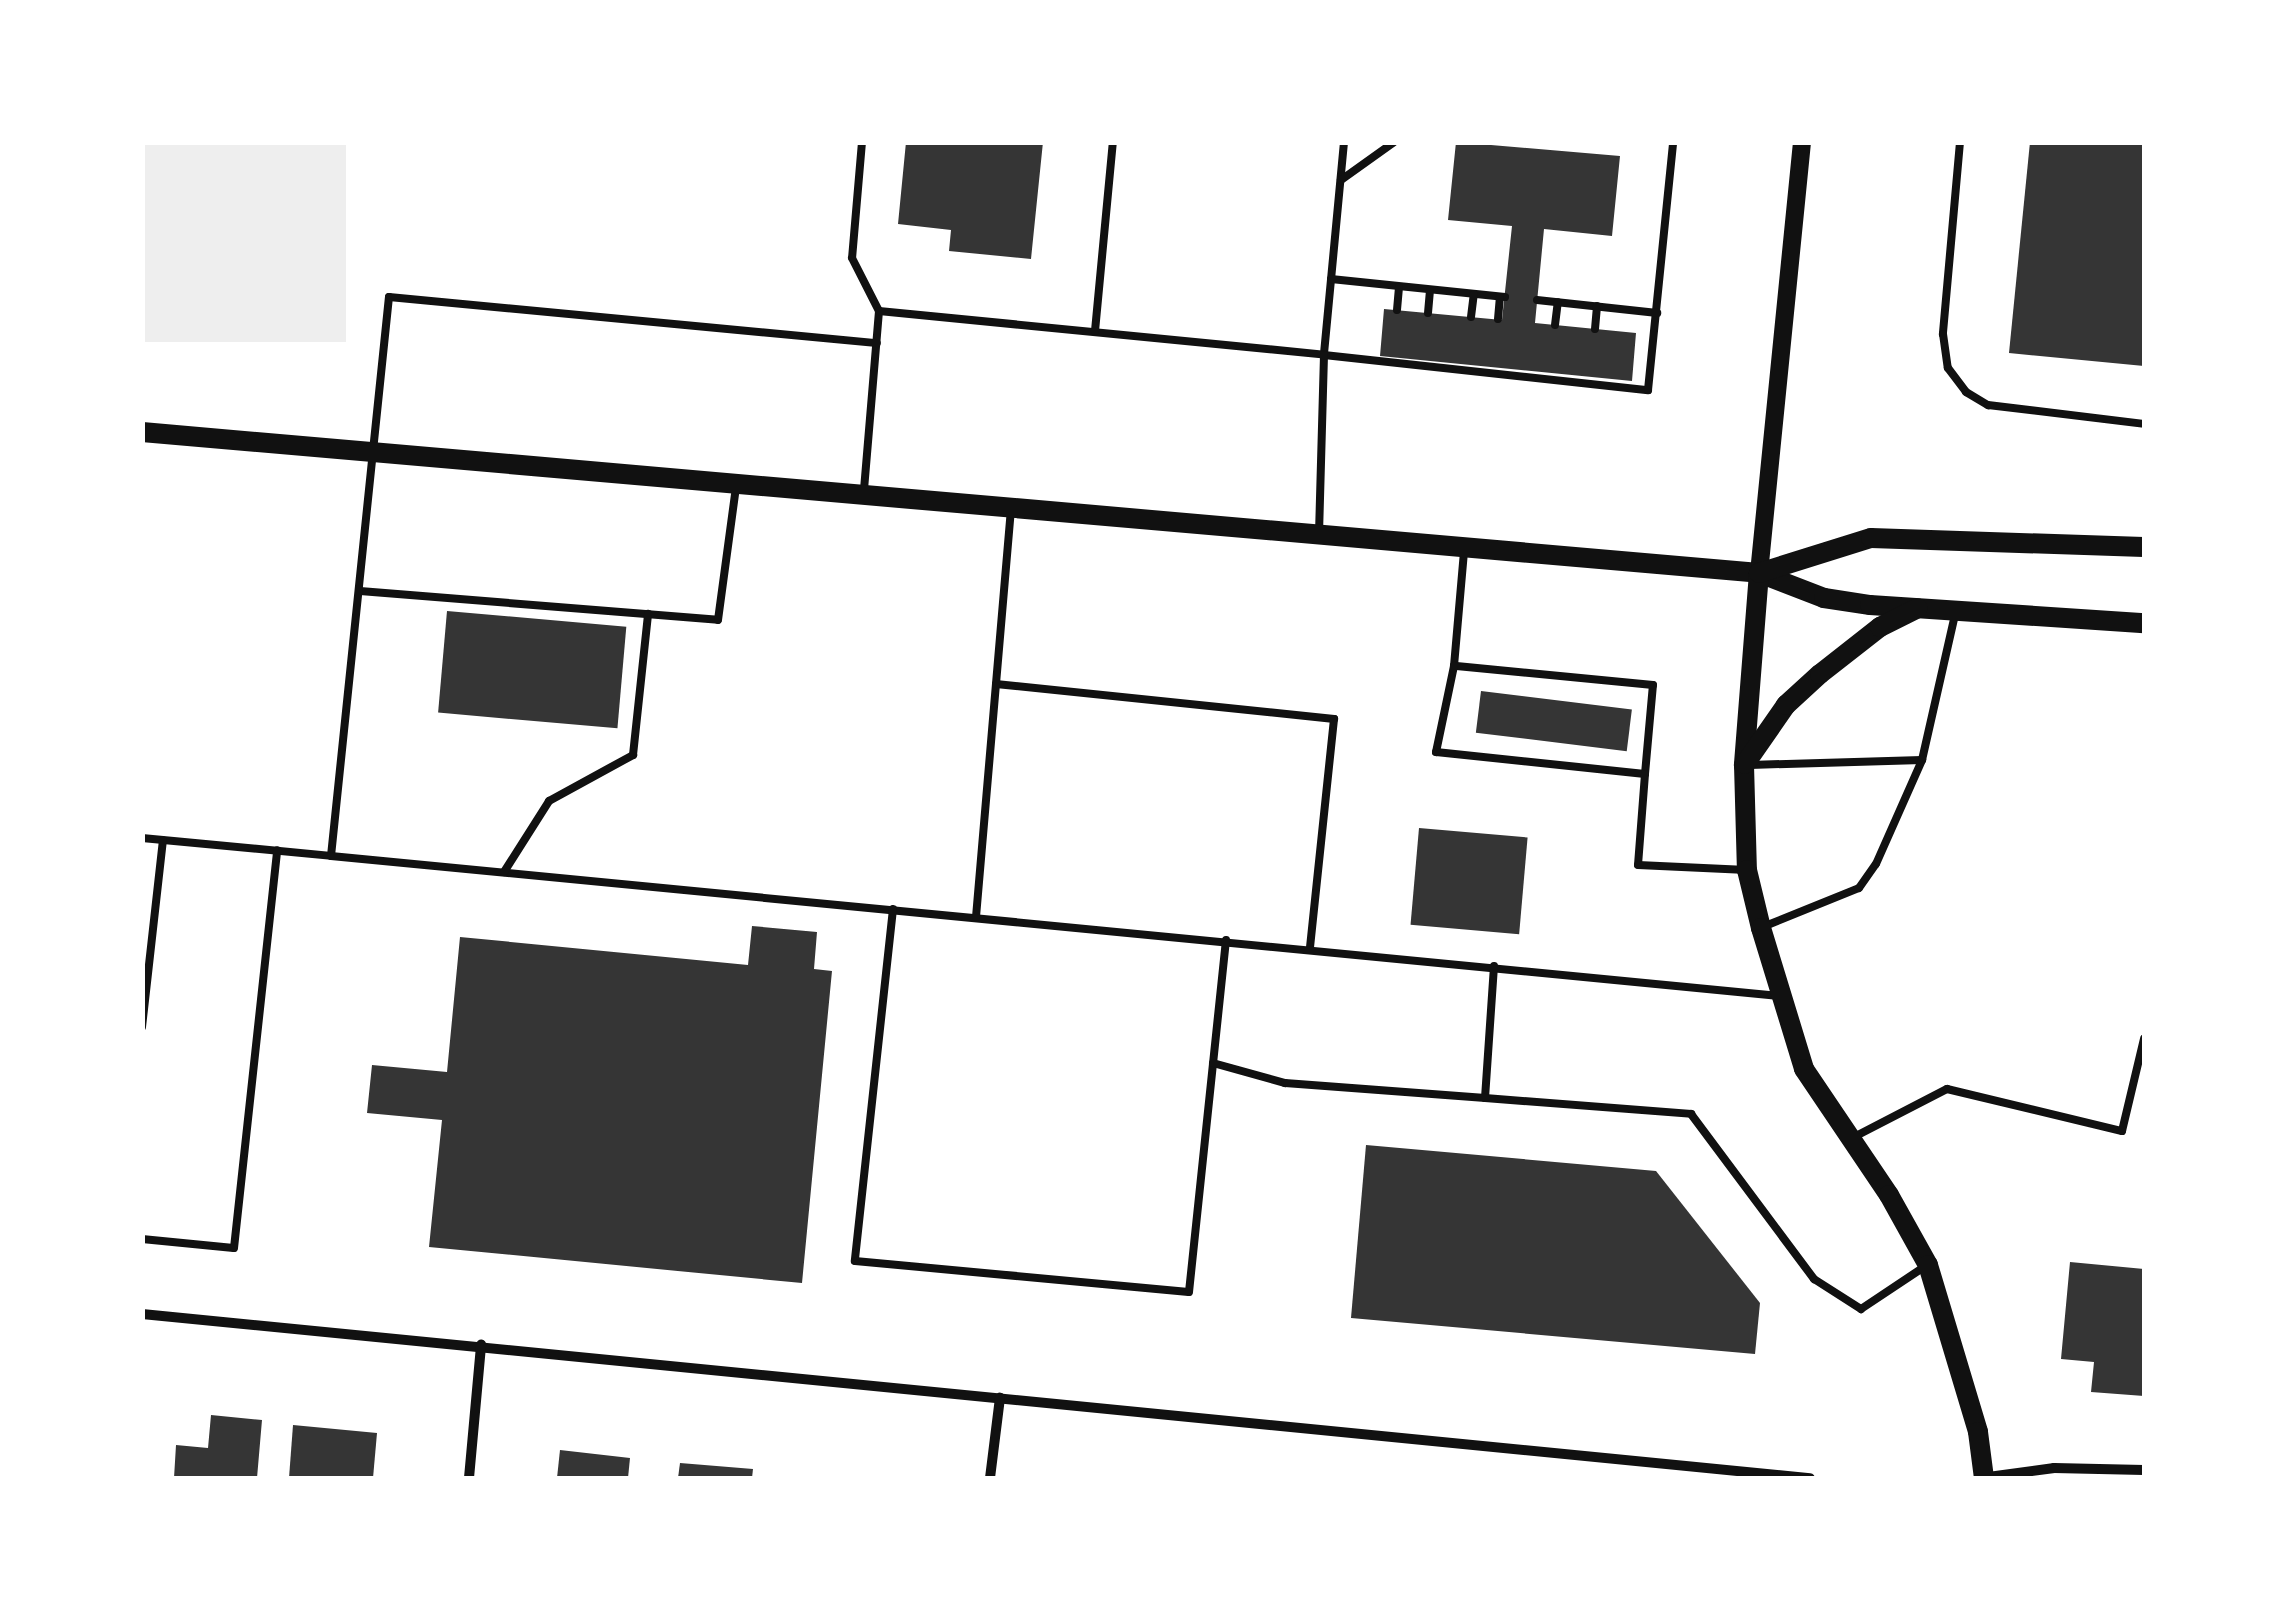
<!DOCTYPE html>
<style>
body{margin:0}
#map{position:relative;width:2287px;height:1621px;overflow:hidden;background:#fff;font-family:"IBM Plex Serif",serif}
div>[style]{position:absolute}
.green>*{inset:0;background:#eee;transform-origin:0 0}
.building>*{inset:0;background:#353535;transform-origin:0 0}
.service>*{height:8px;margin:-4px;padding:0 4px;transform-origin:4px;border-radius:4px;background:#111}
.minor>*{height:10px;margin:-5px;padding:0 5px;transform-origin:5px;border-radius:5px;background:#111}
.tertiary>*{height:18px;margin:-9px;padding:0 9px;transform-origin:9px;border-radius:9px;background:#111}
.secondary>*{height:20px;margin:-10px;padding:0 10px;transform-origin:10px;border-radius:10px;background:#111}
span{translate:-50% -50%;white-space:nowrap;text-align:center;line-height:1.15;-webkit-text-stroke:10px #fff;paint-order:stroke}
.frame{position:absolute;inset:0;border:145px solid #fff;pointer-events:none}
</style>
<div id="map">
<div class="green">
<i style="left:142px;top:143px;width:204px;height:199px"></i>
</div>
<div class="building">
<i style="clip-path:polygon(906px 142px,1043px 142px,1031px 259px,949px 251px,951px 230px,898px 224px)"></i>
<i style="clip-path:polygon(1456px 142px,1620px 156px,1612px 236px,1544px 229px,1535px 323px,1636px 333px,1632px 381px,1380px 356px,1384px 309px,1502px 320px,1512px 226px,1448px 220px)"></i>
<i style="clip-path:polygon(2030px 142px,2144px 142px,2144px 366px,2009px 353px)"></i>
<i style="left:447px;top:611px;width:180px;height:102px;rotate:5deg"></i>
<i style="left:1481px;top:691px;width:152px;height:42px;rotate:7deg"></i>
<i style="left:1419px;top:828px;width:109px;height:97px;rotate:5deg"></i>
<i style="clip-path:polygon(752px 926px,817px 932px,814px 969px,832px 971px,802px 1283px,429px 1247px,442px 1120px,367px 1113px,372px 1065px,447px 1072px,460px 937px,748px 965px)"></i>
<i style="clip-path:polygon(1366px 1145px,1656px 1171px,1760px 1303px,1755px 1354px,1351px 1318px)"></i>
<i style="clip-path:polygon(2070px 1262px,2144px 1269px,2144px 1396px,2091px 1392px,2094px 1362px,2061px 1359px)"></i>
<i style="clip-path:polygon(211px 1415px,262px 1420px,257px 1478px,174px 1478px,176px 1445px,208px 1448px)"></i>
<i style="clip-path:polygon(293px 1425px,377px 1433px,373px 1478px,289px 1478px)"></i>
<i style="clip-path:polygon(560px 1450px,630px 1458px,628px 1478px,557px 1478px)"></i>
<i style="clip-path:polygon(680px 1463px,753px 1469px,752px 1478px,678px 1478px)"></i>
</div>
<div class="service">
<i style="left:862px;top:142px;width:116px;rotate:94.9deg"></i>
<i style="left:852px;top:258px;width:59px;rotate:63deg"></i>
<i style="left:879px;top:311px;width:181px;rotate:94.8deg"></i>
<i style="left:1344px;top:142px;width:214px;rotate:95.4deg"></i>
<i style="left:1324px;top:355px;width:326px;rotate:6.2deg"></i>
<i style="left:1648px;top:390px;width:249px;rotate:-84.2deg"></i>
<i style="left:1960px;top:142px;width:193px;rotate:95.1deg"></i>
<i style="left:1943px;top:334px;width:34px;rotate:82deg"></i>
<i style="left:1948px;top:368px;width:30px;rotate:53deg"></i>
<i style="left:1966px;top:392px;width:26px;rotate:31deg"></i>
<i style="left:1988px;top:405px;width:157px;rotate:6.9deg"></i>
<i style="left:1341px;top:180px;width:65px;rotate:-35.6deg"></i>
<i style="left:1331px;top:279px;width:175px;rotate:5.9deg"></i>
<i style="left:1537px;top:300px;width:121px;rotate:6.2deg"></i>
<i style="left:1397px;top:310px;width:23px;rotate:-85deg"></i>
<i style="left:879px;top:311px;width:447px;rotate:5.6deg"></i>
<i style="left:1324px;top:355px;width:179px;rotate:91.6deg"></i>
<i style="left:1428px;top:313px;width:23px;rotate:-85deg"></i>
<i style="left:1471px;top:317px;width:23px;rotate:-83deg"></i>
<i style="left:1498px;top:319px;width:22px;rotate:-85deg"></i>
<i style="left:1555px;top:325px;width:23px;rotate:-83deg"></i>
<i style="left:1595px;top:329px;width:23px;rotate:-85deg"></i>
<i style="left:1095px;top:331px;width:190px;rotate:-84.6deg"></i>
<i style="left:360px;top:591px;width:359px;rotate:4.6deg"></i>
<i style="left:718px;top:620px;width:134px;rotate:-82.3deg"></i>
<i style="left:1454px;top:666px;width:115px;rotate:-85deg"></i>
<i style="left:996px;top:684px;width:340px;rotate:5.9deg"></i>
<i style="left:1334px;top:719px;width:230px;rotate:96deg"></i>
<i style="left:1750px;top:765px;width:172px;rotate:-1.7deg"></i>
<i style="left:1922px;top:760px;width:149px;rotate:-77.2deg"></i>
<i style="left:1645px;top:774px;width:89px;rotate:-84.9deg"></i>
<i style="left:1653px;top:685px;width:200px;rotate:-174.5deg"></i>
<i style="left:1454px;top:666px;width:88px;rotate:101.8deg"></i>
<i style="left:1436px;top:752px;width:210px;rotate:6deg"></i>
<i style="left:1645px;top:774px;width:91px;rotate:94.4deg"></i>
<i style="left:1638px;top:865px;width:109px;rotate:2.6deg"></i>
<i style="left:142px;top:838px;width:190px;rotate:5.4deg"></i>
<i style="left:331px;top:856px;width:562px;rotate:-84.08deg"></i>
<i style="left:389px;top:297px;width:490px;rotate:5.4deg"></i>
<i style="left:331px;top:856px;width:1455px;rotate:5.52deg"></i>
<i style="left:504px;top:872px;width:84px;rotate:-57.6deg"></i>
<i style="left:549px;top:801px;width:96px;rotate:-28.7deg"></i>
<i style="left:633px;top:755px;width:142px;rotate:-83.9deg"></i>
<i style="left:893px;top:909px;width:354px;rotate:96.2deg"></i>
<i style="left:855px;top:1261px;width:335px;rotate:5.3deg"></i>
<i style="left:1189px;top:1292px;width:354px;rotate:-84deg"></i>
<i style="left:976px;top:917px;width:408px;rotate:-85.1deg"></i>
<i style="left:1765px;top:926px;width:101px;rotate:-22deg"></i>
<i style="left:1859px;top:888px;width:29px;rotate:-55deg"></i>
<i style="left:1876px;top:864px;width:114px;rotate:-66.1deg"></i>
<i style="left:1494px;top:966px;width:132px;rotate:93.9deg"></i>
<i style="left:1485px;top:1098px;width:207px;rotate:4.4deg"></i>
<i style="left:1691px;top:1114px;width:206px;rotate:53.3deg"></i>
<i style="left:1814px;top:1279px;width:56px;rotate:32.6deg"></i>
<i style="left:1861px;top:1309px;width:76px;rotate:-33.7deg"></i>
<i style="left:142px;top:1027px;width:188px;rotate:-83.6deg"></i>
<i style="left:1213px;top:1063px;width:75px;rotate:15.5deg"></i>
<i style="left:1285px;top:1083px;width:201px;rotate:4.3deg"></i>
<i style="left:1852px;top:1138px;width:107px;rotate:-27.3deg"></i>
<i style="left:1947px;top:1089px;width:180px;rotate:13.5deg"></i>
<i style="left:2122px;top:1131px;width:95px;rotate:-76.6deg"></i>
<i style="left:142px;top:1239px;width:92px;rotate:5.6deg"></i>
<i style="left:234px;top:1248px;width:400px;rotate:-83.8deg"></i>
</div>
<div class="minor">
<i style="left:142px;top:1314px;width:1676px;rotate:5.62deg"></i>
<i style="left:469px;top:1478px;width:134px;rotate:-84.8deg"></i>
<i style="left:990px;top:1478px;width:81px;rotate:-82.9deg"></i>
<i style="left:1981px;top:1478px;width:74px;rotate:-7.8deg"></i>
<i style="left:2054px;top:1468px;width:90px;rotate:1.3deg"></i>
</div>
<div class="tertiary">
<i style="left:1759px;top:573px;width:433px;rotate:-84.3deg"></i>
</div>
<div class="secondary">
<i style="left:142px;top:432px;width:1623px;rotate:4.98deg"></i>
<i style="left:1759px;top:573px;width:70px;rotate:21deg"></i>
<i style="left:1824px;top:598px;width:47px;rotate:8.7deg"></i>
<i style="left:1870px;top:605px;width:275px;rotate:3.8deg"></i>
<i style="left:1759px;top:573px;width:193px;rotate:94.5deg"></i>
<i style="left:1744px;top:765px;width:105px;rotate:88.4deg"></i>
<i style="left:1747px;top:870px;width:60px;rotate:76.4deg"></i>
<i style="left:1761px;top:928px;width:147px;rotate:73deg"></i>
<i style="left:1804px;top:1069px;width:152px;rotate:56deg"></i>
<i style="left:1889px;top:1195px;width:80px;rotate:60.9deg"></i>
<i style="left:1928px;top:1265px;width:174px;rotate:73.3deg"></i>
<i style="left:1978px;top:1432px;width:46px;rotate:82.6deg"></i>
<i style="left:1759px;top:573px;width:117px;rotate:-17.4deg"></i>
<i style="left:1871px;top:538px;width:273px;rotate:1.9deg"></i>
<i style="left:1745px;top:764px;width:72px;rotate:-55.2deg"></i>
<i style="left:1786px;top:705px;width:46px;rotate:-42.4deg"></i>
<i style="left:1820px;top:674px;width:76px;rotate:-38.1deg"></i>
<i style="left:1880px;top:627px;width:42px;rotate:-26.6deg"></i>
</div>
<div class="frame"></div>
</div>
